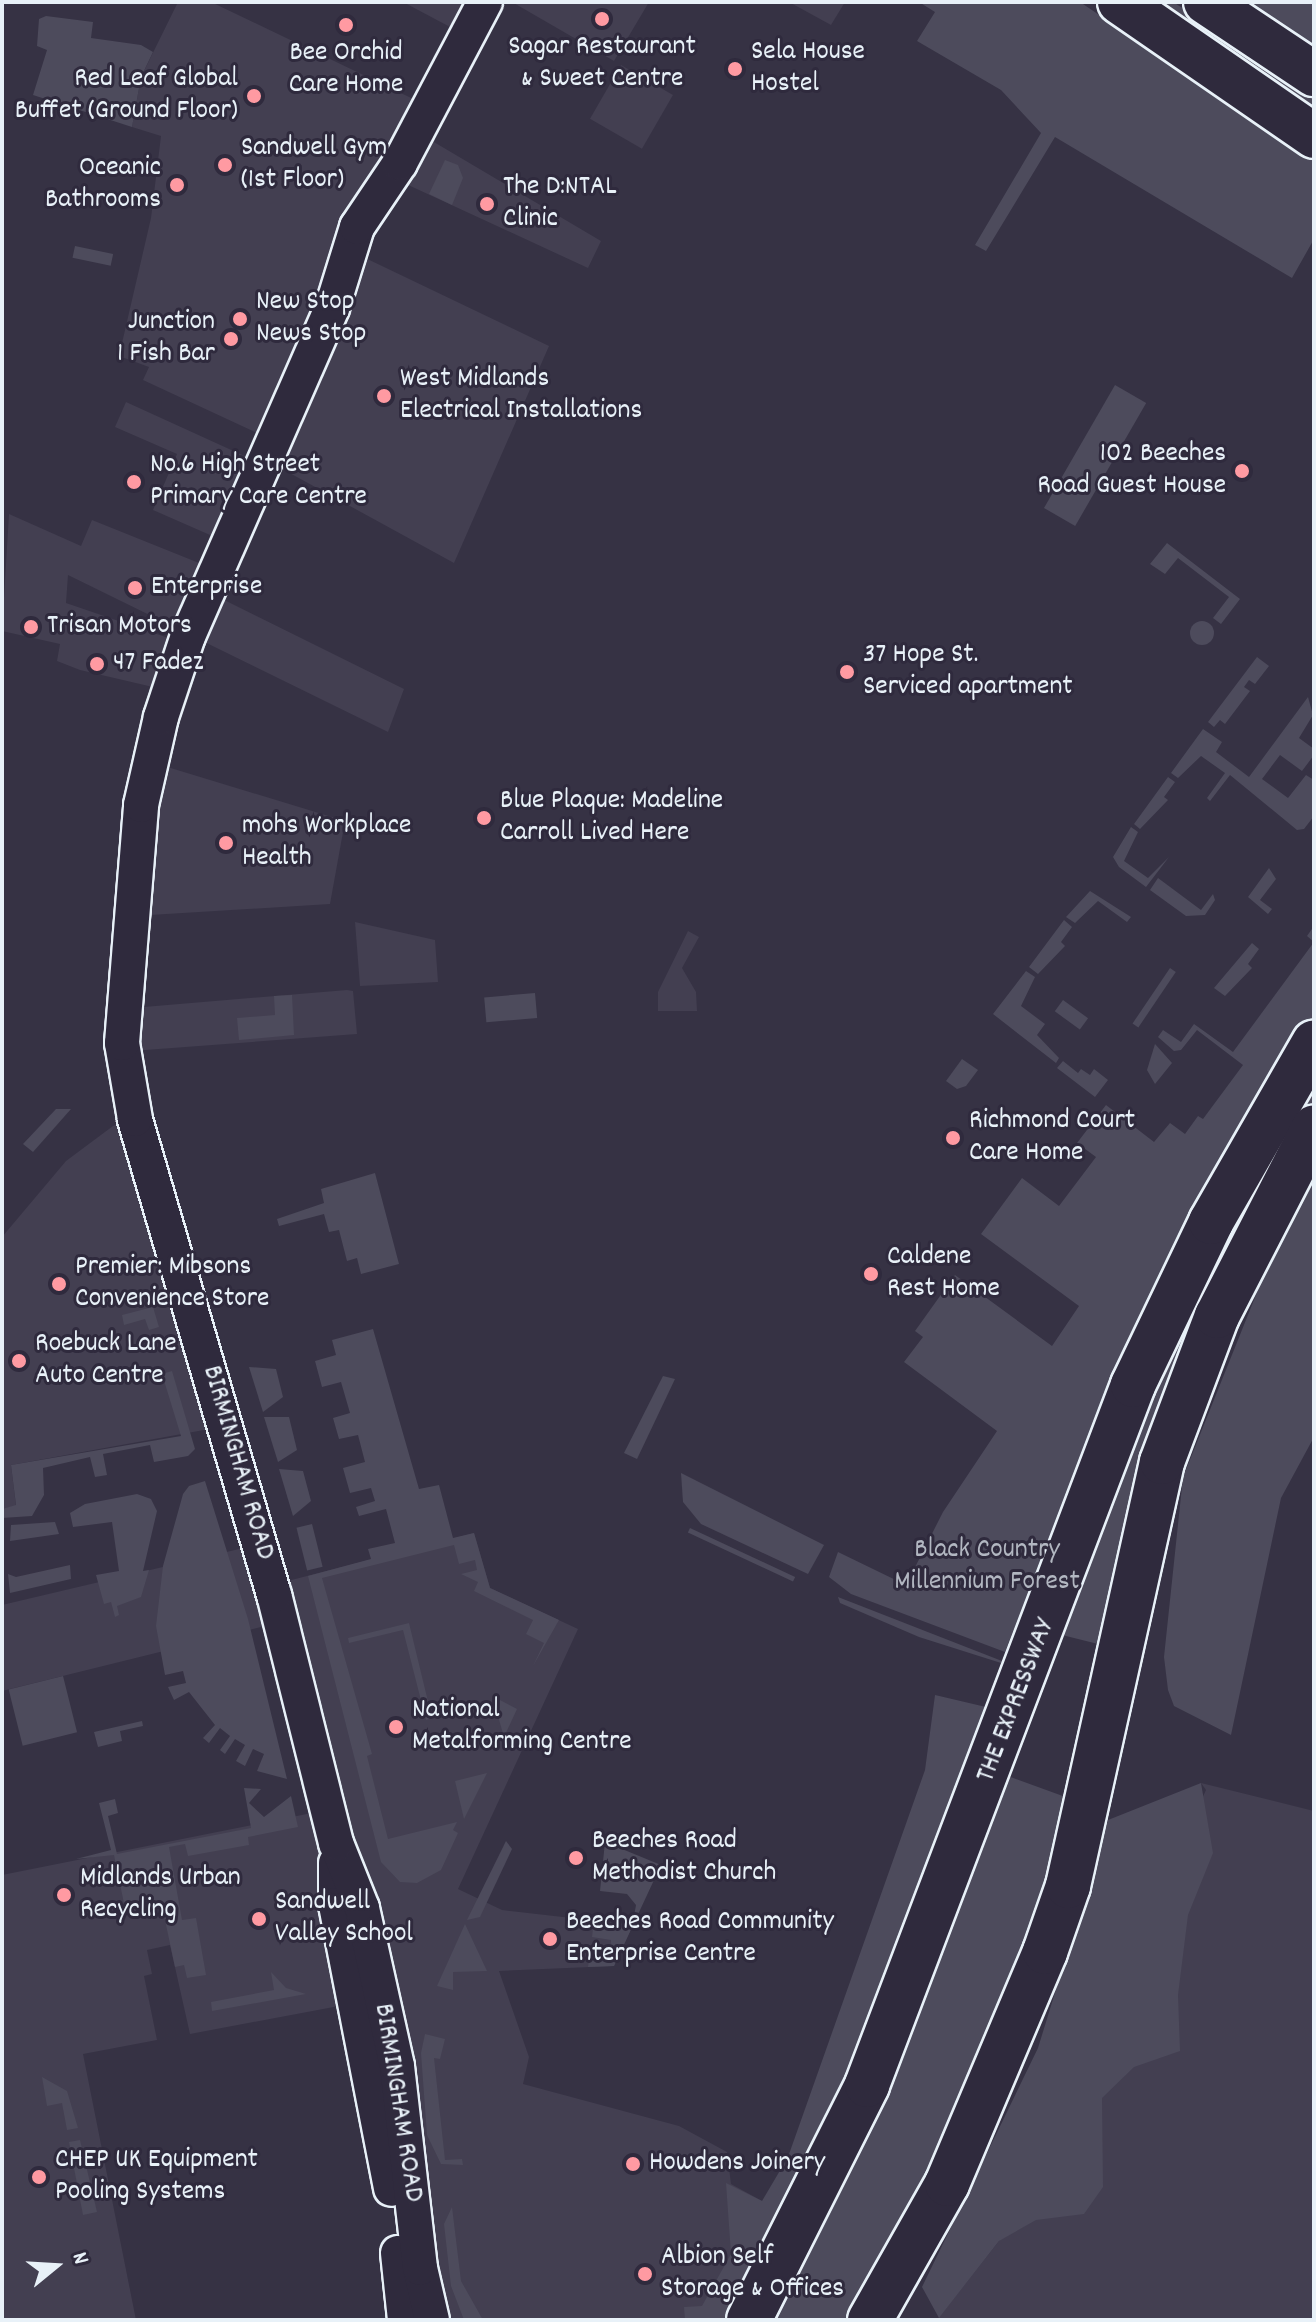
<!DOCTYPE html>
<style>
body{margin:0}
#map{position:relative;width:1316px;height:2322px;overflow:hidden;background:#363244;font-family:Dekko,sans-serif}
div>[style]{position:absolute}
.built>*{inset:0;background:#433f51;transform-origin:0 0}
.green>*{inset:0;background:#4d4b5c;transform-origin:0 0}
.round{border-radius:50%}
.roads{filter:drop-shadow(2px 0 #e8f1f8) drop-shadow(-2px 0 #e8f1f8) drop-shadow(0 2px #e8f1f8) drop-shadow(0 -2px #e8f1f8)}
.minor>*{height:34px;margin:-17px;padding:0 17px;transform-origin:17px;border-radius:17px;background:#2f2a3d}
.highway>*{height:44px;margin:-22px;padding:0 22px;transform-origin:22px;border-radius:22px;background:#2f2a3d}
.dots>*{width:22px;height:22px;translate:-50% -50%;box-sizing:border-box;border:4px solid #2f2a3d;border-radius:50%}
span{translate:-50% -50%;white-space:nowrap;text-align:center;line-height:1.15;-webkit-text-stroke:6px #2f2a3d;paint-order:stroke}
.poi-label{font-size:28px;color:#e8f1f8}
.left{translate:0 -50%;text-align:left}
.right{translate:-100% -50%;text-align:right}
.street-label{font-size:28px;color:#e8f1f8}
.park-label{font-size:28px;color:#b2b7c1}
.frame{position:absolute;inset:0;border:4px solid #e8f1f8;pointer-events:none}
.north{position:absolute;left:16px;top:2226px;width:80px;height:80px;-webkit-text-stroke:6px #2f2a3d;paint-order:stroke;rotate:72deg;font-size:22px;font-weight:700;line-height:32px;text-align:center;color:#e8f1f8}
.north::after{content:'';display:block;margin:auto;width:28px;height:36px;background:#e8f1f8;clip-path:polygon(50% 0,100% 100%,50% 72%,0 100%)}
</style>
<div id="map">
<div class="built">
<i style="clip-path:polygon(178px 2px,211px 2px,430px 107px,417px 132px,601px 241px,588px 268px,393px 178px,359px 255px,549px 346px,454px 563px,264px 459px,272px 440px,143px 380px,149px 367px,119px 356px,151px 218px,161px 136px,132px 127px,141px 77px)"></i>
<i style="clip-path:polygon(403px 2px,485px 2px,467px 36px)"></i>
<i style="clip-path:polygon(512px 2px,649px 2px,614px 61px)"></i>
<i style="clip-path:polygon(789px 2px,845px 2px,831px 25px)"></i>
<i style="left:621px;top:65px;width:60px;height:62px;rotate:30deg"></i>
<i style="clip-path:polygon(126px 402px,262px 464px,226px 542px,153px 510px,177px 454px,115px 427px)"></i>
<i style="clip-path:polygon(9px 514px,81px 546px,92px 520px,214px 569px,206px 591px,404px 689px,388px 732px,68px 575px,66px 603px,186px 644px,170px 691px,80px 670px,57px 661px,60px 644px,2px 631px)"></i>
<i style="clip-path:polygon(151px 762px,345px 821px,330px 904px,134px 916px)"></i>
<i style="clip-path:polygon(355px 922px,435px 940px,438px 982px,360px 986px)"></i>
<i style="clip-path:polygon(688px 931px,699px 937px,682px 968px,696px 992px,697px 1011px,658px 1011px,658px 992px)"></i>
<i style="clip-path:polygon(347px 990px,353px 991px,357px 1034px,132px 1051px,132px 1008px)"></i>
<i style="clip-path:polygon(135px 1119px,226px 1426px,11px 1465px,16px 1506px,2px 1509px,2px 1237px,66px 1161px,113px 1126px)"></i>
<i style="clip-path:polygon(474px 1533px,490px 1588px,578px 1629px,458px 1889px,502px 1910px,633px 1925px,614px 1966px,499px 1971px,529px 2057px,523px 2084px,679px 2126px,727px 2152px,731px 2184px,762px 2201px,702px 2320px,418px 2320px,355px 2003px,190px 2034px,170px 1945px,147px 1950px,152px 1974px,144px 1976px,157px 2040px,83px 2054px,136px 2320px,2px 2320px,2px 1875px,327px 1810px,281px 1622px,2px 1691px,2px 1605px,260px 1544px,272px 1585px)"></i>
<i style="clip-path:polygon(1201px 1783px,1314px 1811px,1314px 2320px,937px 2320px,999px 2241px,1206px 1790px)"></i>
</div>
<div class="green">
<i style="clip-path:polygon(919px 2px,1080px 2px,1314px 160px,1314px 239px,1292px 278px,1055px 137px,986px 251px,975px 245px,1041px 133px,1001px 90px,917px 41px,935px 12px)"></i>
<i style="clip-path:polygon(1149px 2px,1173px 2px,1314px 92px,1314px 118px)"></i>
<i style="clip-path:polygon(1245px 2px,1314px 2px,1314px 49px)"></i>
<i style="clip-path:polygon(46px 16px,93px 22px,91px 38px,141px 45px,153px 52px,141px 77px,132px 127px,33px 95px,47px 50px,37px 46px,39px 19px)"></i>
<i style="clip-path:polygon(445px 160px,458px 165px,463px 178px,452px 205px,429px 194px)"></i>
<i style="left:75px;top:246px;width:39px;height:12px;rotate:12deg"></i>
<i style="left:1115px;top:385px;width:36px;height:142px;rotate:30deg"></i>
<i style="clip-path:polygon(1167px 543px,1240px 599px,1221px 624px,1213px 618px,1229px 597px,1178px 558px,1165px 574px,1150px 564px)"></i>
<i class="round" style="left:1190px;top:621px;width:24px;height:24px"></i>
<i style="clip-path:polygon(1257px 657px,1269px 666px,1255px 684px,1249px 680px,1244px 687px,1250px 691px,1225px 724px,1220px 720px,1214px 727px,1208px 722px)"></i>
<i style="clip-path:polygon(1308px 697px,1313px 715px,1299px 738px,1314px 749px,1314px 755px,1302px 771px,1280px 755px,1262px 779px,1288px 798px,1306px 775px,1314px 780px,1314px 816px,1304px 829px,1297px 830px,1230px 775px,1210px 801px,1207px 798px,1225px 773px,1201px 756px,1178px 778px,1171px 773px,1203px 729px,1222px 742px,1216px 752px,1249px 777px)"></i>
<i style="clip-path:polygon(1168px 777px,1175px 782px,1164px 797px,1168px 800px,1140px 829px,1134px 824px)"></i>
<i style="clip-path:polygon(1131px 827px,1138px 832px,1124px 861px,1148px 878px,1169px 857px,1146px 887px,1119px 867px,1113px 857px)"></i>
<i style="clip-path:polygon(1269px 868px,1276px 879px,1260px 900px,1272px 909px,1268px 914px,1248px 897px)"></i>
<i style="clip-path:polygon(1158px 878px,1201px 910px,1213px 894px,1215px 900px,1205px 915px,1186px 916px,1150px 890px)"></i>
<i style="clip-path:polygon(1090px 891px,1131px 917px,1127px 922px,1098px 901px,1075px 923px,1066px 917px)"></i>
<i style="clip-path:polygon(1064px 920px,1072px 927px,1061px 942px,1065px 946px,1038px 974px,1029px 967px)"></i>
<i style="clip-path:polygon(1314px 926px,1314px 1017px,1243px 1135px,1028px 1636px,1013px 1631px,1005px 1652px,851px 1594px,829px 1577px,838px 1552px,906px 1585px,943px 1512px,997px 1431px,904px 1362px,923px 1337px,915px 1331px,955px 1275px,1052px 1346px,1079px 1306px,981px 1234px,1022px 1178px,1059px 1206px,1096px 1157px,1077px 1143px,1106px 1105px,1154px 1142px,1170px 1123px,1185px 1134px,1198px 1116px,1203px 1119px,1243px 1065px,1197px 1030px,1181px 1050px,1174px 1051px,1158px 1037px,1163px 1030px,1181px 1042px,1194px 1024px,1233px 1052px,1314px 942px,1307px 936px)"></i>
<i style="clip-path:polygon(1252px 943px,1259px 949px,1248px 964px,1252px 968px,1225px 996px,1214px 988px)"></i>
<i style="left:1170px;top:968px;width:7px;height:67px;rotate:34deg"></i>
<i style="clip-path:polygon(1026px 971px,1035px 977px,1021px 1006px,1045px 1024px,1037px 1035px,1059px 1058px,1056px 1063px,993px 1014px)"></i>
<i style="left:535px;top:993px;width:25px;height:51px;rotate:85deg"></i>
<i style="clip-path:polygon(292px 995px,294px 1035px,239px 1040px,237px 1018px,275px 1015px,274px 996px)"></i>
<i style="left:1063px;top:1000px;width:31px;height:14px;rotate:36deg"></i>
<i style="clip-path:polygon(1155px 1044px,1172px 1063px,1155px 1084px,1147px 1070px)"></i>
<i style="clip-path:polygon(962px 1059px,978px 1070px,966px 1086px,957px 1089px,946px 1081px)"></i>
<i style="clip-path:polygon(1063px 1061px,1078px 1073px,1081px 1069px,1090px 1075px,1094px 1069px,1108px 1080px,1095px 1097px,1057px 1068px)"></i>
<i style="clip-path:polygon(1314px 1071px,1314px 1101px,1298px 1127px,1102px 1645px,1058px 1634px,1173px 1341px)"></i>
<i style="clip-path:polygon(56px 1109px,71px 1109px,33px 1152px,23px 1144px)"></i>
<i style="clip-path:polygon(375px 1173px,399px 1264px,361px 1274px,357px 1258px,347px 1261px,339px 1230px,329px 1232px,324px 1214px,279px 1226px,277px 1219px,324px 1203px,321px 1189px)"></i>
<i style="clip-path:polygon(1314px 1179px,1314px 1437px,1281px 1498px,1231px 1735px,1174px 1706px,1168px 1690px,1164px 1657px,1183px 1477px,1276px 1245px)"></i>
<i style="clip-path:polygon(153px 1307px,159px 1327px,149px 1330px,145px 1319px,124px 1325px,122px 1315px)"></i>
<i style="clip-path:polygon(373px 1329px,419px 1489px,439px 1485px,453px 1538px,474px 1533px,490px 1588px,559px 1620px,533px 1666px,544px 1643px,526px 1634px,533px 1620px,474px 1591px,478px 1582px,461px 1574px,477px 1570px,475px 1560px,459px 1564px,454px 1545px,322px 1578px,372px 1754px,367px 1756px,388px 1839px,457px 1822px,453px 1830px,458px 1833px,441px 1870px,417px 1883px,400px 1882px,381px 1862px,308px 1576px,371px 1559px,368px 1549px,395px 1543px,386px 1509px,359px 1516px,356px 1507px,375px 1501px,371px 1488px,350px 1493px,343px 1468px,365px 1462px,358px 1435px,339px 1439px,333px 1418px,350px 1413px,341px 1382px,322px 1387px,315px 1361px,336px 1355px,332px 1340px)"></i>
<i style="clip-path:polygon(249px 1367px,276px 1369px,283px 1397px,263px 1412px)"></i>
<i style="clip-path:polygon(172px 1371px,195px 1449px,188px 1456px,154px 1462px,150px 1445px,103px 1454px,107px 1475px,95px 1477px,90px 1457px,43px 1468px,44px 1495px,32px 1516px,2px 1518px,2px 1509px,16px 1505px,11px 1465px,181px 1436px,162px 1374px)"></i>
<i style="clip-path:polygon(663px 1376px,675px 1379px,637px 1459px,624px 1453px)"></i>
<i style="clip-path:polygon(264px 1417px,289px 1417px,297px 1450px,278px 1462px)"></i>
<i style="clip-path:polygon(279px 1469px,303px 1471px,311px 1501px,293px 1516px)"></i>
<i style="clip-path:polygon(681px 1473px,824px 1545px,808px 1574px,701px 1524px,683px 1502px)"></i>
<i style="clip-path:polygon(205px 1481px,248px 1619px,287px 1779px,257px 1771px,264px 1754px,253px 1749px,245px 1766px,236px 1761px,245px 1745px,235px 1739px,225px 1754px,220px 1750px,230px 1736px,220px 1728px,209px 1743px,203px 1738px,215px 1725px,189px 1692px,174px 1700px,168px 1687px,186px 1683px,183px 1671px,165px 1675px,156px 1626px,163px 1566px,183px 1494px,189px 1486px)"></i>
<i style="clip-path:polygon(137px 1494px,151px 1499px,157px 1511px,143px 1571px,149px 1570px,141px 1597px,117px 1606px,119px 1615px,115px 1617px,111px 1602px,104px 1604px,96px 1575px,119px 1571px,112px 1522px,73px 1527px,70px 1513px,85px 1504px)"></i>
<i style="clip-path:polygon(55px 1522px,59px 1534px,10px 1541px,11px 1525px)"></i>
<i style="left:312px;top:1524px;width:44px;height:16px;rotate:76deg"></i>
<i style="left:690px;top:1528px;width:116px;height:5px;rotate:25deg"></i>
<i style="clip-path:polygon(70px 1565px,71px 1579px,10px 1593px,8px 1574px,16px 1577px)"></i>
<i style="clip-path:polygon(838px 1597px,1002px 1661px,1001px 1663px,919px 1637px,840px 1603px)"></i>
<i style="clip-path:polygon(409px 1623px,432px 1718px,426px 1720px,403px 1630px,349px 1643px,348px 1638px)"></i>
<i style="left:63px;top:1676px;width:58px;height:56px;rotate:76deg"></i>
<i style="clip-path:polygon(935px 1695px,986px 1707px,975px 1736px,989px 1741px,915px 1931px,733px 2320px,685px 2320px,684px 2307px,702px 2306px,731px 2254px,726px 2183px,762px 2201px,788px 2157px,925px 1770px)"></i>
<i style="clip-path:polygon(496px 1698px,517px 1709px,504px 1737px,493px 1699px)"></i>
<i style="clip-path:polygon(142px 1721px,143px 1726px,120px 1731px,122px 1741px,98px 1747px,94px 1732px)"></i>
<i style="clip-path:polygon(487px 1773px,464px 1819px,455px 1781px)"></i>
<i style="clip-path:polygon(1005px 1775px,1071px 1799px,1045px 1904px,937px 2169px,889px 2237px,845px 2320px,768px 2320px)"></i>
<i style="clip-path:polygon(1201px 1783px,1213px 1853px,1188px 1915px,1178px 1995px,1180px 2051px,1134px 2067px,1102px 2098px,1103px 2187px,1084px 2214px,1036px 2220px,999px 2241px,939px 2318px,922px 2287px,1038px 2048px,1108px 1820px)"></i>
<i style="clip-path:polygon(244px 1788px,261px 1789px,249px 1803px,264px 1817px,291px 1796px,298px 1827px,248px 1837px,249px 1845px,188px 1856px,185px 1844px,169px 1847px,182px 1920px,196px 1918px,206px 1975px,187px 1978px,184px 1965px,175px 1967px,162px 1906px,126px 1913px,114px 1855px,76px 1859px,111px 1850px,99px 1803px,115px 1799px,118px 1813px,108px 1816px,117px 1854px,251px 1828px)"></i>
<i style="clip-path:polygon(506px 1841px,512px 1849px,480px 1917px,467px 1920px)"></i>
<i style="clip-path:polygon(605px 1842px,661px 1865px,614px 1966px,588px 1967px,589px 1960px,609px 1962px,611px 1940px,592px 1937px,594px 1920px,623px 1924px,634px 1916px,636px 1905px,627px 1894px,600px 1891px)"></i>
<i style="clip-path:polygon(465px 1924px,487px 1971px,453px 1972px,453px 1990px,437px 1986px)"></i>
<i style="clip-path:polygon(271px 1972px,286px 1988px,306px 1994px,212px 2011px,211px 2002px,274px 1990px)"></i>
<i style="clip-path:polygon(425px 2034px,445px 2039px,440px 2059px,434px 2058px,445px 2160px,462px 2159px,463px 2165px,441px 2164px,427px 2135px,421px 2053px)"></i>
<i style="clip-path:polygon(42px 2077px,67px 2091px,78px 2128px,67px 2130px,62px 2103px,47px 2106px)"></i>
<i style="clip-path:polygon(80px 2140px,97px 2212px,83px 2215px,69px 2142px)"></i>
<i style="clip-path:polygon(452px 2207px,461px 2281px,483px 2320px,464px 2320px,451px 2286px,444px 2224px)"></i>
</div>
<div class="roads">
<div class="minor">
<i style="left:336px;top:1863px;width:42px;rotate:90deg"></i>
<i style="left:336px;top:1905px;width:289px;rotate:79deg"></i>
<i style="left:398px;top:2253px;width:67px;rotate:84deg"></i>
<i style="left:432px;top:2320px;width:53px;rotate:-103deg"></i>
<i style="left:420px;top:2268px;width:203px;rotate:-96.5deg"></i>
<i style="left:397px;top:2066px;width:162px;rotate:-102.5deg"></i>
<i style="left:362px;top:1908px;width:70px;rotate:-111.8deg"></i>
<i style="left:336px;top:1843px;width:256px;rotate:-104deg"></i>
<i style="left:274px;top:1595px;width:496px;rotate:-106.3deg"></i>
<i style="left:135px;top:1119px;width:77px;rotate:-99.7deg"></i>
<i style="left:122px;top:1043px;width:239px;rotate:-85.4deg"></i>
<i style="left:141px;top:805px;width:90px;rotate:-77.2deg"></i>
<i style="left:161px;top:717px;width:85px;rotate:-71.6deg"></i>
<i style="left:188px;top:636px;width:358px;rotate:-66.3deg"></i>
<i style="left:332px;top:308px;width:85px;rotate:-72.8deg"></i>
<i style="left:357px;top:227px;width:77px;rotate:-56.1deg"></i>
<i style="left:400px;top:163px;width:182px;rotate:-62.2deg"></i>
</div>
<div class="highway">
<i style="left:1120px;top:2px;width:236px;rotate:34.6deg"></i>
<i style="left:1206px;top:2px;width:130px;rotate:33.7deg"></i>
<i style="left:749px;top:2320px;width:263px;rotate:-63.3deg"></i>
<i style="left:867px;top:2085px;width:749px;rotate:-69.19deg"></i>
<i style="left:1133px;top:1385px;width:181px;rotate:-64.4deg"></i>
<i style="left:1211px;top:1222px;width:207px;rotate:-60.1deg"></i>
<i style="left:870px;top:2320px;width:156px;rotate:-60.5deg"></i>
<i style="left:947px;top:2184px;width:252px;rotate:-67.1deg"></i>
<i style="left:1045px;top:1952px;width:70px;rotate:-70.8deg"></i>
<i style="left:1068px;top:1886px;width:434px;rotate:-77.5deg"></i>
<i style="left:1162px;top:1462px;width:156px;rotate:-69.4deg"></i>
<i style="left:1217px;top:1316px;width:212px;rotate:-62.8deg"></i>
</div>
</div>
<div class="dots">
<i style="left:602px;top:19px;background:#ff9aa2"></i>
<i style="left:346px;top:25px;background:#ff9aa2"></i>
<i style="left:735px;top:69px;background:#ff9aa2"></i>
<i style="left:254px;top:96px;background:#ff9aa2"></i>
<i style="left:225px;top:165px;background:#ff9aa2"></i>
<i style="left:177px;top:185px;background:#ff9aa2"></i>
<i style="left:487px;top:204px;background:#ff9aa2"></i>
<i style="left:240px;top:319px;background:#ff9aa2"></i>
<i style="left:231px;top:339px;background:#ff9aa2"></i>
<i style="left:384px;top:396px;background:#ff9aa2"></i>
<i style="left:1242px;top:471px;background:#ff9aa2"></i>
<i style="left:134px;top:482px;background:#ff9aa2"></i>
<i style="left:135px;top:588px;background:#ff9aa2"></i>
<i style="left:31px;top:627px;background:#ff9aa2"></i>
<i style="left:97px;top:664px;background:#ff9aa2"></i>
<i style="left:847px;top:672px;background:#ff9aa2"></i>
<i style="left:484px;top:818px;background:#ff9aa2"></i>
<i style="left:226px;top:843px;background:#ff9aa2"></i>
<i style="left:953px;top:1138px;background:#ff9aa2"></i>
<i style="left:871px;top:1274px;background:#ff9aa2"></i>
<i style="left:59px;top:1284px;background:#ff9aa2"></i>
<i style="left:19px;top:1361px;background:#ff9aa2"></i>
<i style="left:396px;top:1727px;background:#ff9aa2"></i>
<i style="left:576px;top:1858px;background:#ff9aa2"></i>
<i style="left:64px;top:1895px;background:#ff9aa2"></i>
<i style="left:259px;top:1919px;background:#ff9aa2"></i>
<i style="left:550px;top:1939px;background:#ff9aa2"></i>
<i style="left:633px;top:2164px;background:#ff9aa2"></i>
<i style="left:39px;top:2177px;background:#ff9aa2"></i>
<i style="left:645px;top:2274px;background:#ff9aa2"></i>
</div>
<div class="poi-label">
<span style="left:602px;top:64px">Sagar Restaurant<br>&amp; Sweet Centre</span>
<span class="left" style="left:751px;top:69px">Sela House<br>Hostel</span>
<span style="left:346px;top:70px">Bee Orchid<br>Care Home</span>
<span class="right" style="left:238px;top:96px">Red Leaf Global<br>Buffet (Ground Floor)</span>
<span class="left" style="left:241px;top:165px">Sandwell Gym<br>(1st Floor)</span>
<span class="right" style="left:161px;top:185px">Oceanic<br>Bathrooms</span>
<span class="left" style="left:503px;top:204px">The D:NTAL<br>Clinic</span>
<span class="left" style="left:256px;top:319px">New Stop<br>News Stop</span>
<span class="right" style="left:215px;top:339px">Junction<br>1 Fish Bar</span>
<span class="left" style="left:400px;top:396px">West Midlands<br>Electrical Installations</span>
<span class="right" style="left:1226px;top:471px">102 Beeches<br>Road Guest House</span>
<span class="left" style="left:150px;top:482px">No.6 High Street<br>Primary Care Centre</span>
<span class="left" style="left:151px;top:588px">Enterprise</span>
<span class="left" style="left:47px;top:627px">Trisan Motors</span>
<span class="left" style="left:863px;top:672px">37 Hope St.<br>Serviced apartment</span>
<span class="left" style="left:113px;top:664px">47 Fadez</span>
<span class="left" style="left:500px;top:818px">Blue Plaque: Madeline<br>Carroll Lived Here</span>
<span class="left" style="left:242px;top:843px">mohs Workplace<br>Health</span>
<span class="left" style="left:969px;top:1138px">Richmond Court<br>Care Home</span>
<span class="left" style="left:887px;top:1274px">Caldene<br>Rest Home</span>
<span class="left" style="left:75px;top:1284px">Premier: Mibsons<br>Convenience Store</span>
<span class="left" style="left:35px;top:1361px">Roebuck Lane<br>Auto Centre</span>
<span class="left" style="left:412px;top:1727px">National<br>Metalforming Centre</span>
<span class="left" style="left:592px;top:1858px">Beeches Road<br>Methodist Church</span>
<span class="left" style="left:80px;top:1895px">Midlands Urban<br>Recycling</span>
<span class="left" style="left:275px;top:1919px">Sandwell<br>Valley School</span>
<span class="left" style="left:566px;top:1939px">Beeches Road Community<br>Enterprise Centre</span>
<span class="left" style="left:55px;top:2177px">CHEP UK Equipment<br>Pooling Systems</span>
<span class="left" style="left:649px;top:2164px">Howdens Joinery</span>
<span class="left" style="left:661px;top:2274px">Albion Self<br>Storage &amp; Offices</span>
</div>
<div class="street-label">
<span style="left:237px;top:1463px;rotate:74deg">BIRMINGHAM ROAD</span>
<span style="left:1017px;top:1701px;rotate:-69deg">THE EXPRESSWAY</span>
<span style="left:397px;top:2103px;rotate:81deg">BIRMINGHAM ROAD</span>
</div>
<div class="park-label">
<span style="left:987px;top:1567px">Black Country<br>Millennium Forest</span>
</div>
<div class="frame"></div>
<div class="north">N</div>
</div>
